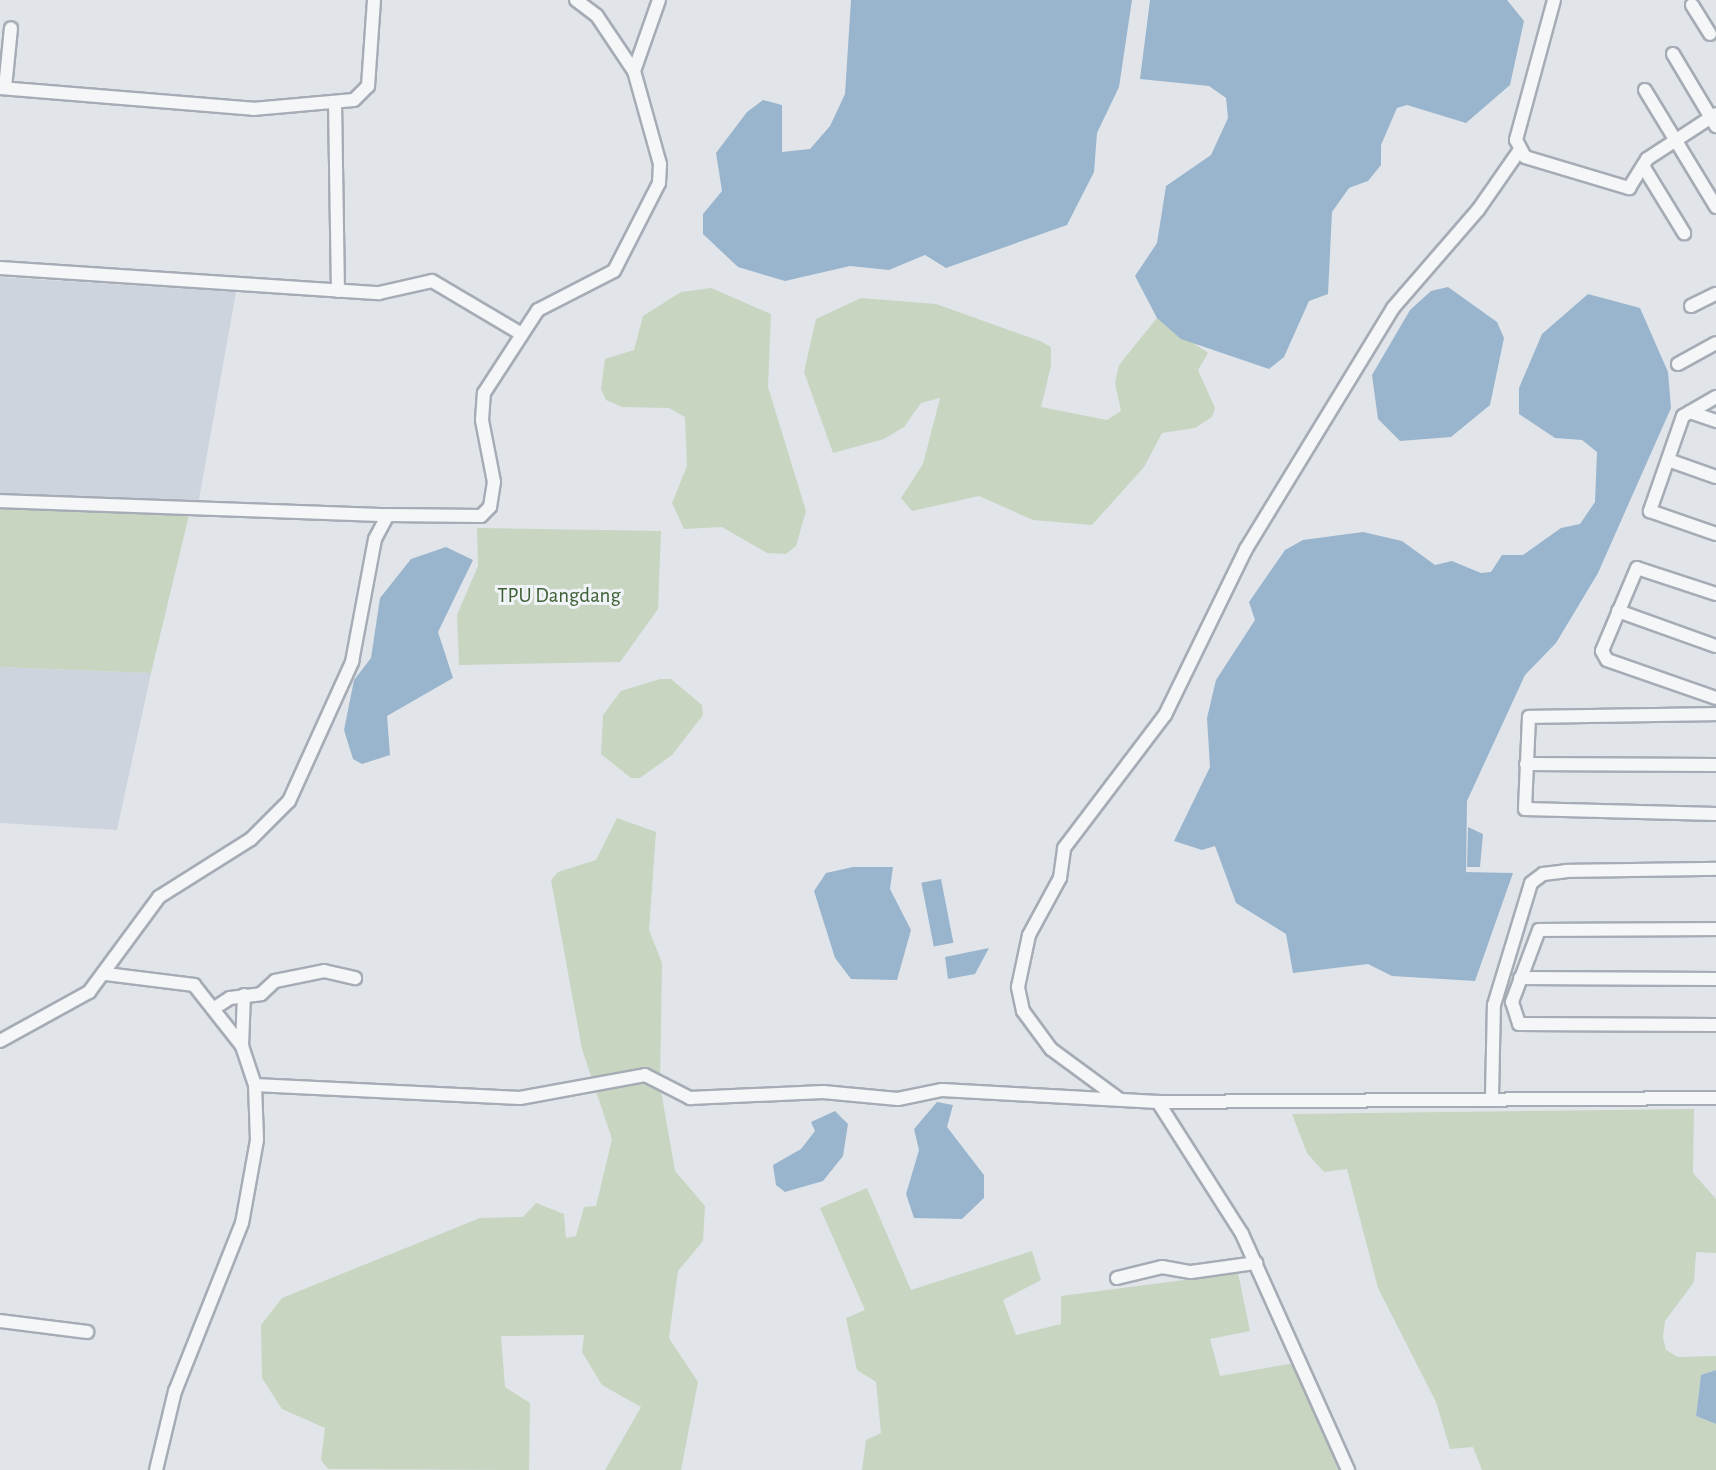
<!DOCTYPE html>
<style>
body{margin:0}
#map{position:relative;width:1716px;height:1470px;overflow:hidden;background:#e1e5ea;font-family:"Alegreya Sans",sans-serif}
div>[style]{position:absolute}
.built>*{inset:0;background:#ced4dd}
.green>*{inset:0;background:#c7d5c1}
.water>*{inset:0;background:#99b5cd;transform-origin:0 0}
.roads{filter:drop-shadow(2px 0 #a6acb5) drop-shadow(-2px 0 #a6acb5) drop-shadow(0 2px #a6acb5) drop-shadow(0 -2px #a6acb5)}
.street>*{height:12px;margin:-6px;padding:0 6px;transform-origin:6px;border-radius:6px;background:#f4f6f8}
span{translate:-50% -50%;white-space:nowrap;text-align:center;line-height:1.15;-webkit-text-stroke:6px #f0f4f8;paint-order:stroke}
.park-label{font-size:21px;color:#3f6034}
</style>
<div id="map">
<div class="built">
<i style="clip-path:polygon(0 277px,236px 292px,198px 505px,0 500px)"></i>
<i style="clip-path:polygon(0 667px,151px 673px,117px 830px,0 823px)"></i>
</div>
<div class="green">
<i style="clip-path:polygon(711px 288px,771px 314px,768px 387px,806px 511px,796px 546px,786px 554px,767px 553px,722px 527px,684px 529px,672px 503px,687px 466px,685px 417px,669px 408px,622px 407px,606px 400px,601px 389px,605px 359px,634px 350px,643px 316px,681px 292px)"></i>
<i style="clip-path:polygon(861px 298px,936px 304px,1040px 341px,1051px 347px,1051px 366px,1041px 407px,1107px 420px,1121px 411px,1115px 383px,1119px 365px,1157px 318px,1208px 353px,1198px 370px,1215px 408px,1212px 417px,1195px 428px,1162px 433px,1144px 467px,1092px 525px,1033px 520px,979px 496px,912px 511px,901px 498px,923px 464px,940px 398px,921px 403px,904px 427px,884px 439px,833px 453px,804px 372px,816px 319px)"></i>
<i style="clip-path:polygon(0 509px,189px 515px,151px 673px,0 667px)"></i>
<i style="clip-path:polygon(477px 528px,661px 531px,658px 609px,620px 662px,459px 665px,457px 615px,478px 566px)"></i>
<i style="clip-path:polygon(660px 679px,671px 679px,702px 705px,703px 715px,672px 755px,640px 778px,631px 778px,601px 754px,603px 715px,621px 691px)"></i>
<i style="clip-path:polygon(617px 818px,656px 832px,649px 930px,662px 963px,660px 1085px,675px 1171px,705px 1206px,703px 1241px,678px 1271px,669px 1338px,698px 1382px,681px 1470px,605px 1470px,641px 1407px,602px 1385px,582px 1352px,584px 1335px,501px 1336px,505px 1387px,530px 1403px,529px 1470px,328px 1469px,321px 1460px,325px 1428px,282px 1409px,262px 1378px,261px 1325px,282px 1298px,480px 1218px,523px 1217px,536px 1203px,564px 1214px,566px 1238px,576px 1236px,584px 1207px,596px 1206px,612px 1139px,582px 1049px,551px 880px,558px 872px,596px 860px)"></i>
<i style="clip-path:polygon(1694px 1109px,1693px 1173px,1716px 1199px,1716px 1253px,1696px 1252px,1694px 1282px,1665px 1321px,1663px 1337px,1666px 1350px,1678px 1357px,1716px 1356px,1716px 1370px,1701px 1375px,1696px 1416px,1716px 1424px,1716px 1470px,1482px 1470px,1473px 1447px,1450px 1449px,1436px 1402px,1378px 1288px,1347px 1169px,1324px 1172px,1307px 1153px,1292px 1114px)"></i>
<i style="clip-path:polygon(867px 1188px,911px 1290px,1032px 1251px,1041px 1280px,1003px 1300px,1016px 1335px,1061px 1324px,1061px 1296px,1238px 1273px,1250px 1331px,1210px 1339px,1220px 1376px,1300px 1362px,1338px 1470px,862px 1470px,866px 1440px,881px 1433px,876px 1382px,857px 1370px,846px 1318px,865px 1310px,820px 1208px)"></i>
</div>
<div class="water">
<i style="clip-path:polygon(851px 0,1132px 0,1119px 87px,1097px 133px,1094px 172px,1067px 225px,946px 268px,925px 255px,889px 270px,850px 266px,785px 281px,738px 267px,703px 234px,703px 214px,722px 191px,716px 153px,747px 112px,763px 100px,782px 105px,782px 152px,810px 149px,830px 126px,845px 94px)"></i>
<i style="clip-path:polygon(1150px 0,1507px 0,1524px 21px,1510px 85px,1466px 123px,1407px 105px,1397px 108px,1381px 145px,1381px 165px,1368px 181px,1349px 188px,1332px 212px,1328px 294px,1309px 301px,1284px 357px,1269px 369px,1181px 339px,1157px 318px,1135px 276px,1157px 243px,1166px 186px,1211px 155px,1228px 118px,1226px 98px,1209px 86px,1140px 79px)"></i>
<i style="clip-path:polygon(1448px 287px,1497px 322px,1504px 338px,1490px 405px,1451px 437px,1400px 441px,1378px 419px,1372px 375px,1410px 310px,1431px 291px)"></i>
<i style="clip-path:polygon(1588px 294px,1640px 308px,1668px 372px,1671px 408px,1598px 573px,1556px 643px,1525px 675px,1467px 801px,1466px 872px,1513px 873px,1475px 981px,1392px 976px,1368px 964px,1293px 973px,1286px 934px,1236px 903px,1215px 846px,1202px 850px,1174px 841px,1210px 767px,1207px 718px,1216px 680px,1255px 620px,1249px 602px,1285px 550px,1303px 540px,1363px 532px,1402px 541px,1435px 565px,1452px 561px,1481px 573px,1491px 572px,1502px 555px,1523px 555px,1561px 528px,1580px 524px,1595px 502px,1597px 452px,1582px 440px,1555px 438px,1519px 414px,1519px 388px,1542px 334px)"></i>
<i style="clip-path:polygon(446px 547px,473px 560px,438px 632px,453px 678px,387px 716px,390px 755px,362px 764px,353px 759px,344px 730px,354px 680px,371px 658px,380px 598px,411px 559px)"></i>
<i style="clip-path:polygon(1468px 827px,1483px 834px,1480px 867px,1467px 867px)"></i>
<i style="clip-path:polygon(853px 867px,893px 867px,890px 889px,911px 930px,897px 980px,851px 979px,835px 958px,814px 891px,826px 873px)"></i>
<i style="left:941px;top:879px;width:65px;height:20px;rotate:79deg"></i>
<i style="clip-path:polygon(989px 948px,975px 974px,948px 979px,945px 957px)"></i>
<i style="clip-path:polygon(937px 1102px,953px 1105px,947px 1127px,984px 1175px,984px 1198px,962px 1219px,914px 1218px,906px 1194px,919px 1150px,914px 1129px)"></i>
<i style="clip-path:polygon(835px 1111px,848px 1124px,843px 1156px,823px 1181px,785px 1192px,776px 1185px,773px 1165px,801px 1149px,815px 1131px,811px 1122px)"></i>
<i style="clip-path:polygon(1716px 1370px,1716px 1424px,1696px 1416px,1701px 1375px)"></i>
</div>
<div class="roads">
<div class="street">
<i style="left:576px;top:0;width:26px;rotate:37deg"></i>
<i style="left:597px;top:16px;width:66px;rotate:56.1deg"></i>
<i style="left:1554px;top:0;width:145px;rotate:105.2deg"></i>
<i style="left:1516px;top:140px;width:19px;rotate:62deg"></i>
<i style="left:1525px;top:157px;width:109px;rotate:16.6deg"></i>
<i style="left:1629px;top:188px;width:34px;rotate:-58deg"></i>
<i style="left:1647px;top:159px;width:82px;rotate:-33.1deg"></i>
<i style="left:1692px;top:5px;width:34px;rotate:58deg"></i>
<i style="left:1673px;top:54px;width:84px;rotate:59.2deg"></i>
<i style="left:0;top:88px;width:254px;rotate:4.7deg"></i>
<i style="left:253px;top:109px;width:101px;rotate:-5.1deg"></i>
<i style="left:354px;top:100px;width:20px;rotate:-45deg"></i>
<i style="left:368px;top:86px;width:86px;rotate:-86deg"></i>
<i style="left:5px;top:88px;width:60px;rotate:-84.3deg"></i>
<i style="left:1645px;top:90px;width:137px;rotate:58.7deg"></i>
<i style="left:335px;top:102px;width:189px;rotate:89.1deg"></i>
<i style="left:1643px;top:166px;width:79px;rotate:58.5deg"></i>
<i style="left:0;top:268px;width:380px;rotate:3.8deg"></i>
<i style="left:379px;top:293px;width:54px;rotate:-12.8deg"></i>
<i style="left:432px;top:281px;width:102px;rotate:30.6deg"></i>
<i style="left:1691px;top:306px;width:28px;rotate:-26deg"></i>
<i style="left:1678px;top:364px;width:43px;rotate:-28.9deg"></i>
<i style="left:1716px;top:397px;width:38px;rotate:150deg"></i>
<i style="left:1683px;top:416px;width:101px;rotate:109.2deg"></i>
<i style="left:1650px;top:511px;width:70px;rotate:19.2deg"></i>
<i style="left:1690px;top:412px;width:28px;rotate:19deg"></i>
<i style="left:1668px;top:460px;width:51px;rotate:19.5deg"></i>
<i style="left:0;top:501px;width:388px;rotate:2.1deg"></i>
<i style="left:1716px;top:594px;width:83px;rotate:-161.8deg"></i>
<i style="left:1637px;top:568px;width:90px;rotate:112.9deg"></i>
<i style="left:1602px;top:651px;width:10px;rotate:61deg"></i>
<i style="left:1607px;top:660px;width:115px;rotate:19.2deg"></i>
<i style="left:1618px;top:611px;width:104px;rotate:19.7deg"></i>
<i style="left:1716px;top:714px;width:187px;rotate:179.1deg"></i>
<i style="left:1529px;top:717px;width:92px;rotate:92.5deg"></i>
<i style="left:1525px;top:809px;width:191px;rotate:1.5deg"></i>
<i style="left:1526px;top:764px;width:190px;rotate:0.3deg"></i>
<i style="left:1716px;top:929px;width:177px;rotate:179.7deg"></i>
<i style="left:1539px;top:930px;width:77px;rotate:110.6deg"></i>
<i style="left:1512px;top:1002px;width:23px;rotate:72deg"></i>
<i style="left:1519px;top:1024px;width:197px;rotate:0.3deg"></i>
<i style="left:106px;top:974px;width:89px;rotate:7.1deg"></i>
<i style="left:194px;top:985px;width:78px;rotate:51.8deg"></i>
<i style="left:242px;top:1046px;width:41px;rotate:71.6deg"></i>
<i style="left:255px;top:1085px;width:55px;rotate:87.9deg"></i>
<i style="left:257px;top:1140px;width:84px;rotate:100.2deg"></i>
<i style="left:242px;top:1223px;width:181px;rotate:111.7deg"></i>
<i style="left:175px;top:1391px;width:81px;rotate:103.5deg"></i>
<i style="left:1520px;top:978px;width:196px;rotate:0.3deg"></i>
<i style="left:213px;top:1009px;width:20px;rotate:-33deg"></i>
<i style="left:230px;top:998px;width:31px;rotate:-7deg"></i>
<i style="left:261px;top:994px;width:19px;rotate:-43deg"></i>
<i style="left:275px;top:981px;width:50px;rotate:-11.5deg"></i>
<i style="left:324px;top:971px;width:32px;rotate:13deg"></i>
<i style="left:0;top:1041px;width:102px;rotate:-28.8deg"></i>
<i style="left:89px;top:992px;width:118px;rotate:-53.6deg"></i>
<i style="left:159px;top:897px;width:109px;rotate:-32.2deg"></i>
<i style="left:251px;top:839px;width:54px;rotate:-45deg"></i>
<i style="left:289px;top:801px;width:153px;rotate:-65.6deg"></i>
<i style="left:352px;top:662px;width:125px;rotate:-79.4deg"></i>
<i style="left:375px;top:539px;width:27px;rotate:-62deg"></i>
<i style="left:388px;top:515px;width:93px;rotate:0.6deg"></i>
<i style="left:481px;top:516px;width:13px;rotate:-45deg"></i>
<i style="left:490px;top:507px;width:25px;rotate:-81deg"></i>
<i style="left:494px;top:482px;width:63px;rotate:-101deg"></i>
<i style="left:482px;top:420px;width:27px;rotate:-86deg"></i>
<i style="left:484px;top:393px;width:99px;rotate:-57deg"></i>
<i style="left:538px;top:310px;width:85px;rotate:-27.2deg"></i>
<i style="left:614px;top:271px;width:99px;rotate:-62.9deg"></i>
<i style="left:659px;top:183px;width:19px;rotate:-87deg"></i>
<i style="left:660px;top:164px;width:97px;rotate:-105.6deg"></i>
<i style="left:634px;top:71px;width:75px;rotate:-70.6deg"></i>
<i style="left:242px;top:1046px;width:51px;rotate:-87.8deg"></i>
<i style="left:255px;top:1085px;width:265px;rotate:2.8deg"></i>
<i style="left:520px;top:1098px;width:127px;rotate:-10.4deg"></i>
<i style="left:645px;top:1075px;width:51px;rotate:27.1deg"></i>
<i style="left:690px;top:1098px;width:133px;rotate:-2.6deg"></i>
<i style="left:823px;top:1092px;width:75px;rotate:5.3deg"></i>
<i style="left:898px;top:1099px;width:45px;rotate:-11.6deg"></i>
<i style="left:942px;top:1090px;width:216px;rotate:3.2deg"></i>
<i style="left:1158px;top:1102px;width:558px;rotate:-0.41deg"></i>
<i style="left:1492px;top:1097px;width:92px;rotate:-88.8deg"></i>
<i style="left:1494px;top:1005px;width:127px;rotate:-73.1deg"></i>
<i style="left:1531px;top:883px;width:15px;rotate:-37deg"></i>
<i style="left:1543px;top:874px;width:23px;rotate:-7deg"></i>
<i style="left:1566px;top:871px;width:150px;rotate:-0.8deg"></i>
<i style="left:1119px;top:1099px;width:84px;rotate:-143.7deg"></i>
<i style="left:1051px;top:1049px;width:47px;rotate:-126.4deg"></i>
<i style="left:1023px;top:1011px;width:25px;rotate:-102deg"></i>
<i style="left:1018px;top:987px;width:53px;rotate:-78.1deg"></i>
<i style="left:1029px;top:935px;width:65px;rotate:-61.5deg"></i>
<i style="left:1060px;top:878px;width:30px;rotate:-82deg"></i>
<i style="left:1064px;top:848px;width:167px;rotate:-52.8deg"></i>
<i style="left:1165px;top:715px;width:185px;rotate:-64deg"></i>
<i style="left:1246px;top:549px;width:282px;rotate:-58.6deg"></i>
<i style="left:1393px;top:308px;width:130px;rotate:-49.1deg"></i>
<i style="left:1478px;top:210px;width:72px;rotate:-55.2deg"></i>
<i style="left:1158px;top:1102px;width:156px;rotate:57.5deg"></i>
<i style="left:1242px;top:1234px;width:259px;rotate:65.8deg"></i>
<i style="left:1117px;top:1278px;width:46px;rotate:-13.7deg"></i>
<i style="left:1162px;top:1267px;width:29px;rotate:10deg"></i>
<i style="left:1191px;top:1272px;width:66px;rotate:-7.9deg"></i>
<i style="left:0;top:1321px;width:88px;rotate:7.2deg"></i>
</div>
</div>
<div class="park-label">
<span style="left:559px;top:596px">TPU Dangdang</span>
</div>
</div>
